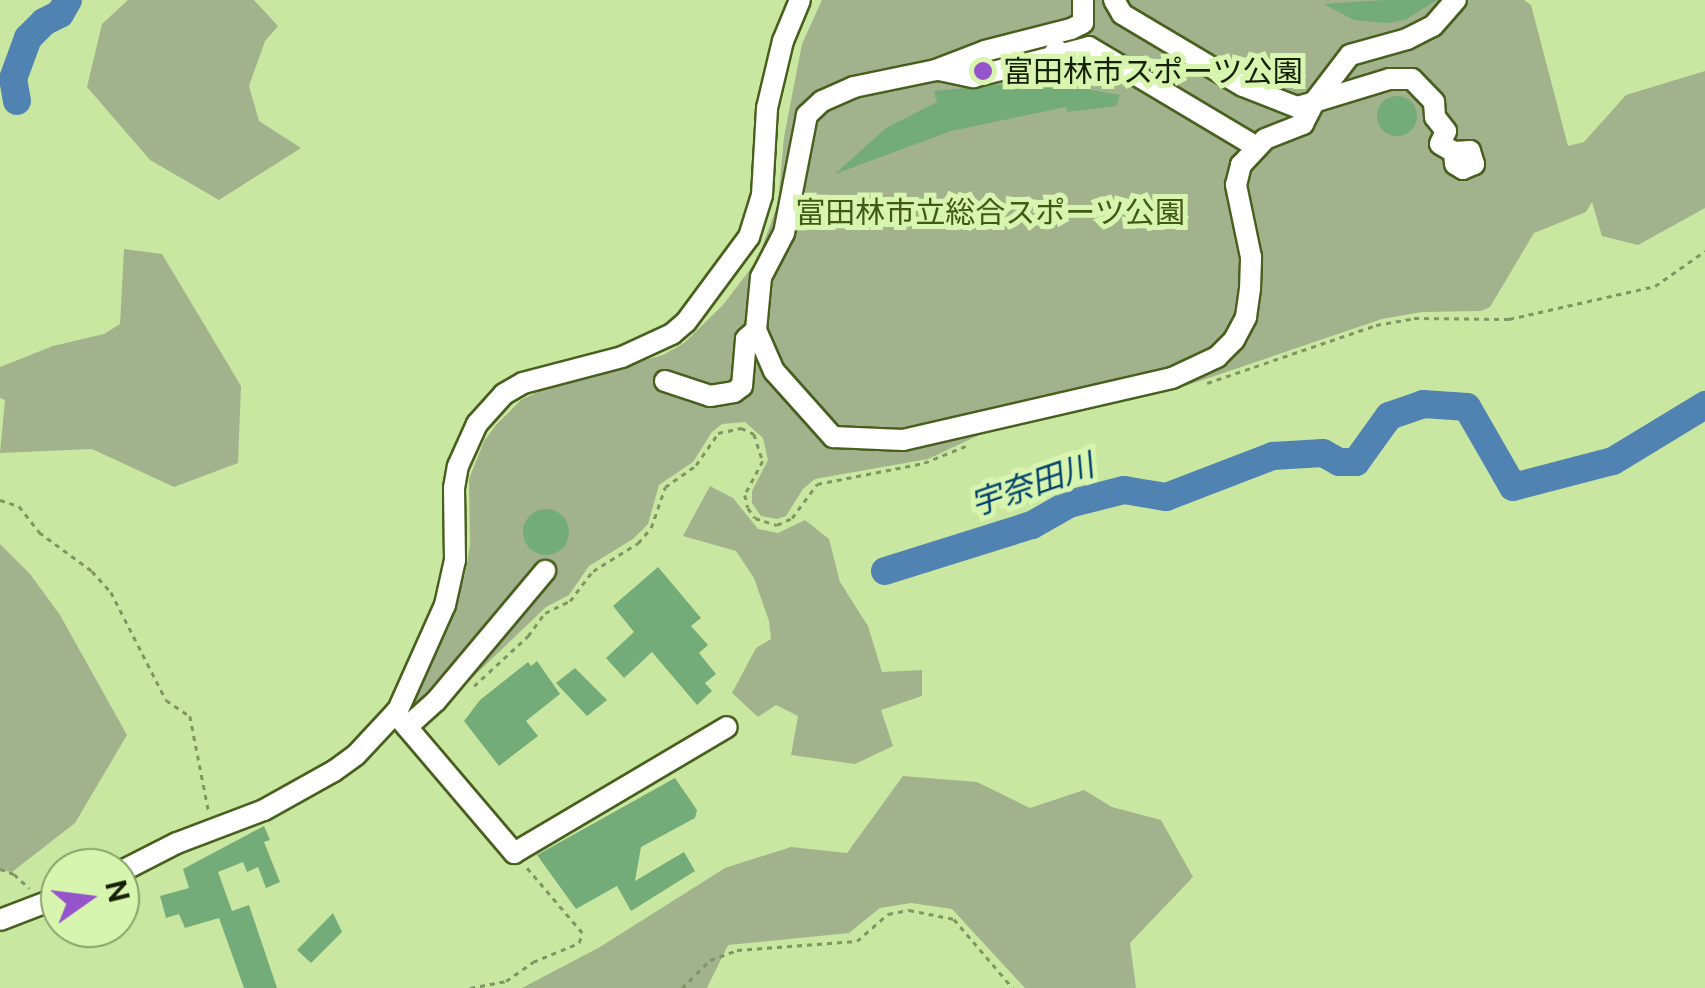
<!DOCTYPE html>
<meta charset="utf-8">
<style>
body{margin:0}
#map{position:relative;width:1705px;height:988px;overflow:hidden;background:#cae7a2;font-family:"Public Sans","Noto Sans JP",sans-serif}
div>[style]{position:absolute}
.green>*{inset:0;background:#a1b28c}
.river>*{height:28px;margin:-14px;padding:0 14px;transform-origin:14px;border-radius:14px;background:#5083b1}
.building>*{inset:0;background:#73ac79}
.round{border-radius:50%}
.path>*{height:2.5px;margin-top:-1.25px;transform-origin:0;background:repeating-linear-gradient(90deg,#809562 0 5px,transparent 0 10px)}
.roads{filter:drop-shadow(2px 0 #48601e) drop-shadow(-2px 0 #48601e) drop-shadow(0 2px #48601e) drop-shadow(0 -2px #48601e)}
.minor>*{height:20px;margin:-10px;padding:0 10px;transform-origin:10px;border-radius:10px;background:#fff}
.dots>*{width:28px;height:28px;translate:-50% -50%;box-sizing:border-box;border:5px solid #d7f5af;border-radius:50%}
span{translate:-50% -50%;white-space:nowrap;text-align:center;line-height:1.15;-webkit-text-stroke:10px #d7f5af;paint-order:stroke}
.poi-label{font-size:30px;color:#162006}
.left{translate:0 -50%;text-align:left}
.park-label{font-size:30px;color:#415816}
.water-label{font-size:32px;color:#00406d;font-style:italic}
.north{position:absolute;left:40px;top:848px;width:100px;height:100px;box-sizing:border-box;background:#d7f5af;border:2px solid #8aa06b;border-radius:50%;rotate:76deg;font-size:28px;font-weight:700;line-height:40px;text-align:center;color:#162006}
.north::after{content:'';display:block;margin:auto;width:35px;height:45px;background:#9554ca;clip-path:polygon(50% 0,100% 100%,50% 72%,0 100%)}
</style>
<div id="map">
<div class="green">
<i style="clip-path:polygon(128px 0,254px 0,278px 26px,265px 41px,249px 86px,259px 121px,301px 148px,219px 200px,150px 160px,87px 87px,102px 24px)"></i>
<i style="clip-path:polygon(822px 0,1524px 0,1531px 5px,1568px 146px,1584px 142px,1626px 95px,1705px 71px,1705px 208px,1638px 245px,1602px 236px,1592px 202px,1586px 212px,1534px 233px,1490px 307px,1481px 311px,1422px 312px,1382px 319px,1188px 385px,992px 429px,928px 459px,815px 479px,803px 489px,786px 516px,777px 519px,761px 516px,752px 503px,752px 491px,768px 460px,763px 438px,745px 422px,722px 424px,712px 432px,693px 462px,659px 485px,648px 524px,633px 539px,589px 566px,569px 595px,546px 607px,453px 696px,412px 707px,465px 575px,470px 545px,469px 479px,484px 441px,496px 425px,521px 400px,547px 387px,663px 355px,684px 343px,723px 305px,758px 259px,778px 203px,784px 137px,802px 44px)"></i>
<i style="clip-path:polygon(124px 249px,162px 254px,241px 386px,238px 463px,174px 487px,92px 449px,0 453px,5px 400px,0 398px,0 367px,53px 346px,104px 334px,120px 324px)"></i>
<i style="clip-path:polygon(710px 486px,733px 498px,758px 529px,778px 533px,805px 520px,829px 539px,840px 582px,868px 626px,882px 672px,922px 670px,922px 696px,881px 710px,893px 746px,855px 764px,791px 755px,798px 716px,776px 705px,758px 717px,732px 693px,756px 648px,771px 639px,769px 621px,754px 578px,736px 551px,683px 536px)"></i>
<i style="clip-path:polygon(0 544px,30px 574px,60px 615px,127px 735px,75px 823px,12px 872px,0 870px)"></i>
<i style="clip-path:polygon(903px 776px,977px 782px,1030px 808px,1084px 790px,1112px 807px,1161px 820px,1193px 877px,1130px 943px,1136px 988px,1025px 988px,952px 909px,911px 903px,880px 908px,849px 933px,728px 945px,707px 988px,522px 988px,600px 947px,725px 868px,791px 847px,847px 853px)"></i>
</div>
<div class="river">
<i style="left:17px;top:101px;width:22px;rotate:-100deg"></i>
<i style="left:13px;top:79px;width:44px;rotate:-69.9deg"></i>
<i style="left:28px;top:38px;width:23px;rotate:-45deg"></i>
<i style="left:44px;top:22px;width:18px;rotate:-27deg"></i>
<i style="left:60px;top:14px;width:16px;rotate:-60deg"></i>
<i style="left:885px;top:571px;width:154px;rotate:-17.4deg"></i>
<i style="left:1032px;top:525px;width:43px;rotate:-29.6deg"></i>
<i style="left:1069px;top:504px;width:57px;rotate:-14.3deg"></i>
<i style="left:1124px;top:490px;width:43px;rotate:9.5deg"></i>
<i style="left:1166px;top:497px;width:115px;rotate:-21deg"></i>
<i style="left:1273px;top:456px;width:50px;rotate:-3.4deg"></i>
<i style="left:1323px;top:453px;width:18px;rotate:29deg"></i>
<i style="left:1339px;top:462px;width:17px"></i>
<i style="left:1356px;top:462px;width:57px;rotate:-54.3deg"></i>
<i style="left:1389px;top:416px;width:36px;rotate:-19deg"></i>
<i style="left:1423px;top:404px;width:44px;rotate:3.9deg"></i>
<i style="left:1467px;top:407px;width:92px;rotate:60.1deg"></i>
<i style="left:1513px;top:487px;width:103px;rotate:-14.6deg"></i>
<i style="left:1613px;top:461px;width:108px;rotate:-31.3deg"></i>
</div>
<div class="building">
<i style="clip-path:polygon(1385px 0,1437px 0,1405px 20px,1386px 23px,1354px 20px,1324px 4px)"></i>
<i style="clip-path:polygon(1040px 81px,1120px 95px,1116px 106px,1067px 112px,1066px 107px,951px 131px,835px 174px,886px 128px,937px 102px,934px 91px)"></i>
<i class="round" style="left:1377px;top:96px;width:40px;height:40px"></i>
<i class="round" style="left:523px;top:509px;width:46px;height:46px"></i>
<i style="clip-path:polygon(658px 567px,701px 618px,691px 626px,708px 645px,699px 653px,716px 674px,705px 683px,712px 691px,697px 705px,652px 652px,624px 678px,606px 658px,634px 632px,613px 606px)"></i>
<i style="clip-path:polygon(537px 661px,560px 694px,526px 721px,538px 736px,499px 766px,464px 721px,480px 700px,528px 662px,531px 666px)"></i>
<i style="clip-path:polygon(575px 668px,607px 700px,587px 716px,556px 683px)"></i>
<i style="clip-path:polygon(675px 778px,697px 810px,695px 818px,641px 847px,635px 881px,684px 852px,695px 871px,631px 911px,617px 886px,576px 909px,537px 855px)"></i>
<i style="clip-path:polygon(264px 826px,270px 840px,264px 842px,280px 882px,266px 888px,258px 867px,247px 872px,243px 862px,218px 872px,232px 911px,249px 905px,277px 988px,244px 988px,219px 918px,185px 928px,179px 914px,166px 918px,160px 896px,189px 888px,183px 869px)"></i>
<i style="clip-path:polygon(333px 913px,342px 932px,311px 963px,297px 950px)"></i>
</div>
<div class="path">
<i style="left:1207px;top:383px;width:179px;rotate:-18.9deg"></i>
<i style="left:1376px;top:325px;width:39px;rotate:-10deg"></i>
<i style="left:1414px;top:318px;width:95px;rotate:0.6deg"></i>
<i style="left:1509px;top:319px;width:150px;rotate:-12.7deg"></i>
<i style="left:1655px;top:286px;width:61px;rotate:-35deg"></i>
<i style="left:0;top:500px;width:20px;rotate:18deg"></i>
<i style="left:19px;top:506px;width:33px;rotate:52deg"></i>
<i style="left:39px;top:532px;width:66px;rotate:36.3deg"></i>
<i style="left:92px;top:571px;width:28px;rotate:48deg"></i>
<i style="left:111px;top:592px;width:121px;rotate:63deg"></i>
<i style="left:166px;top:700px;width:29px;rotate:34deg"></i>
<i style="left:190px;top:716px;width:99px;rotate:78.9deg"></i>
<i style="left:474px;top:686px;width:74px;rotate:-42.8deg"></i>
<i style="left:528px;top:636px;width:29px;rotate:-54deg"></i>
<i style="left:545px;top:613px;width:28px;rotate:-26deg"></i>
<i style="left:570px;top:601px;width:38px;rotate:-53deg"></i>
<i style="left:593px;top:571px;width:53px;rotate:-31.9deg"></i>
<i style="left:638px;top:543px;width:20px;rotate:-49deg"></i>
<i style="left:651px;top:528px;width:43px;rotate:-71.1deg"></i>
<i style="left:665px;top:487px;width:38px;rotate:-35deg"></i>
<i style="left:696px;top:465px;width:39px;rotate:-55deg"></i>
<i style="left:718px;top:433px;width:24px;rotate:-12deg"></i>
<i style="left:741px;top:428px;width:14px;rotate:25deg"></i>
<i style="left:754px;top:434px;width:28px;rotate:72deg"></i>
<i style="left:763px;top:461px;width:38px;rotate:118deg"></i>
<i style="left:745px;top:495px;width:13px;rotate:77deg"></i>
<i style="left:748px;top:508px;width:12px;rotate:55deg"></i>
<i style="left:755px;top:518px;width:23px;rotate:18deg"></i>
<i style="left:777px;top:525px;width:17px;rotate:-25deg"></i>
<i style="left:792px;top:518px;width:42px;rotate:-53.7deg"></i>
<i style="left:817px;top:484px;width:109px;rotate:-11.1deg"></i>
<i style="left:924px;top:463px;width:48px;rotate:-22.2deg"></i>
<i style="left:0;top:869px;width:15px;rotate:20deg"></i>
<i style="left:14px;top:874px;width:21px;rotate:43deg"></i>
<i style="left:470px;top:988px;width:37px;rotate:-11deg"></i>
<i style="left:506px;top:981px;width:33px;rotate:-35deg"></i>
<i style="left:533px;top:962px;width:50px;rotate:-22.4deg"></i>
<i style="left:579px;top:943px;width:10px;rotate:-73deg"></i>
<i style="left:582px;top:933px;width:88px;rotate:-130.4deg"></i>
<i style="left:682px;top:988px;width:40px;rotate:-45deg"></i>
<i style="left:710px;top:960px;width:29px;rotate:-20deg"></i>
<i style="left:737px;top:950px;width:120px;rotate:-4.3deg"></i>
<i style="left:857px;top:941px;width:41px;rotate:-41.1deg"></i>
<i style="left:888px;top:914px;width:21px;rotate:-11deg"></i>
<i style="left:909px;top:910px;width:46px;rotate:11.3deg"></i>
<i style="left:954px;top:919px;width:91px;rotate:49.5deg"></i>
</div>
<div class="roads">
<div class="minor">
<i style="left:1083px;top:0;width:23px;rotate:90deg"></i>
<i style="left:1083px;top:23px;width:13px;rotate:153deg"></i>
<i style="left:1071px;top:29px;width:89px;rotate:165.7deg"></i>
<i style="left:985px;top:51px;width:53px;rotate:158.8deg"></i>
<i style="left:936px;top:70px;width:84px;rotate:168.3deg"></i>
<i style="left:854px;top:87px;width:35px;rotate:156deg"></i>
<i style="left:822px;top:101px;width:21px;rotate:137deg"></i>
<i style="left:807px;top:115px;width:120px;rotate:101deg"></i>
<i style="left:784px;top:233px;width:50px;rotate:117.6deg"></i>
<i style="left:761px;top:277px;width:53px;rotate:95.4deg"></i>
<i style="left:756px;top:330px;width:45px;rotate:66.3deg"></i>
<i style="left:774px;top:371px;width:89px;rotate:48.2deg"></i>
<i style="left:833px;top:437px;width:70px;rotate:2.5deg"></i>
<i style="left:903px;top:440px;width:276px;rotate:-13deg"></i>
<i style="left:1172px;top:378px;width:50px;rotate:-25deg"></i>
<i style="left:1217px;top:357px;width:24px;rotate:-45deg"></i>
<i style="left:1234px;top:340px;width:26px;rotate:-62deg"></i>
<i style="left:1246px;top:317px;width:28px;rotate:-82deg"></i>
<i style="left:1250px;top:289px;width:32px;rotate:-88deg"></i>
<i style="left:1251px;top:257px;width:74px;rotate:-101.8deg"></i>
<i style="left:1236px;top:185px;width:21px;rotate:-76deg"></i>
<i style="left:1241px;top:165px;width:35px;rotate:-47deg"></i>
<i style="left:1265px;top:139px;width:41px;rotate:-21.5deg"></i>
<i style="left:1303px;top:124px;width:25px;rotate:-63deg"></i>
<i style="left:1314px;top:102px;width:78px;rotate:-17deg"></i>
<i style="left:1389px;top:79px;width:23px"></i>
<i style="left:1412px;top:79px;width:32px;rotate:46deg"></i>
<i style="left:1434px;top:102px;width:15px;rotate:86deg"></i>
<i style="left:1435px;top:117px;width:18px;rotate:52deg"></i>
<i style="left:1446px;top:131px;width:14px;rotate:115deg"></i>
<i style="left:1440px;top:144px;width:16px;rotate:30deg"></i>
<i style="left:1454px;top:152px;width:16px;rotate:-4deg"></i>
<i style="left:1470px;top:151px;width:14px;rotate:73deg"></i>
<i style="left:1474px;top:164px;width:12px;rotate:156deg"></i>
<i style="left:1463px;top:169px;width:9px;rotate:-148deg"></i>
<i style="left:1455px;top:164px;width:12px;rotate:-95deg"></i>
<i style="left:1114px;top:0;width:16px;rotate:60deg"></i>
<i style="left:1122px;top:14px;width:141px;rotate:30.8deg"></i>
<i style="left:1243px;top:86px;width:58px;rotate:21.3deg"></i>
<i style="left:1297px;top:107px;width:18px;rotate:-16deg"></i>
<i style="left:1314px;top:102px;width:59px;rotate:-52.5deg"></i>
<i style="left:1350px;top:55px;width:59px;rotate:-15.7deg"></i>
<i style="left:1407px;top:39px;width:29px;rotate:-27deg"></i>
<i style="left:1433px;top:26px;width:35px;rotate:-49deg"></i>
<i style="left:1052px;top:57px;width:38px;rotate:-15deg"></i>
<i style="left:1089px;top:47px;width:196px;rotate:30.8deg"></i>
<i style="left:939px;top:70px;width:35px;rotate:12deg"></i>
<i style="left:973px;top:77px;width:81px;rotate:-14.2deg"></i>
<i style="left:1052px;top:57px;width:9px;rotate:-58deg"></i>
<i style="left:665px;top:381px;width:47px;rotate:18.4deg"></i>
<i style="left:710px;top:396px;width:24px;rotate:-9deg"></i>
<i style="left:734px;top:392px;width:10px;rotate:-37deg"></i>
<i style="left:742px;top:386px;width:47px;rotate:-85.1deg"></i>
<i style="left:746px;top:339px;width:13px;rotate:-42deg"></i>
<i style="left:395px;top:713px;width:184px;rotate:49.6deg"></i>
<i style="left:514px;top:853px;width:247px;rotate:-30.6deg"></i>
<i style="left:407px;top:727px;width:39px;rotate:-42deg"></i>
<i style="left:436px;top:701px;width:170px;rotate:-50deg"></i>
<i style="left:120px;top:872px;width:64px;rotate:-27deg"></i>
<i style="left:177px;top:843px;width:93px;rotate:-20.8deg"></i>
<i style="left:264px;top:810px;width:80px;rotate:-29.1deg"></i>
<i style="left:334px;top:771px;width:27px;rotate:-36deg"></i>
<i style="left:356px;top:755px;width:62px;rotate:-47deg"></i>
<i style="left:398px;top:710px;width:115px;rotate:-65.9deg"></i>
<i style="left:445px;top:605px;width:46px;rotate:-77.5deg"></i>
<i style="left:455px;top:560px;width:72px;rotate:-90.8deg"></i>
<i style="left:454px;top:488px;width:22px;rotate:-80deg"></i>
<i style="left:458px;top:466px;width:46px;rotate:-65.7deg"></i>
<i style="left:477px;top:424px;width:40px;rotate:-48deg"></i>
<i style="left:504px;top:394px;width:22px;rotate:-30deg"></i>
<i style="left:523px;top:383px;width:102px;rotate:-14.7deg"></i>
<i style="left:622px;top:357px;width:55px;rotate:-24.7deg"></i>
<i style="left:672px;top:334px;width:18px;rotate:-41deg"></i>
<i style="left:686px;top:322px;width:106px;rotate:-53.5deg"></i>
<i style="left:749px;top:237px;width:44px;rotate:-72.8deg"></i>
<i style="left:762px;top:195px;width:87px;rotate:-86.7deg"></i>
<i style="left:767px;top:108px;width:69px;rotate:-76.6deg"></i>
<i style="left:783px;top:41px;width:44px;rotate:-67.5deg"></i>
<i style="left:0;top:920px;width:64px;rotate:-21deg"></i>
</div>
</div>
<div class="dots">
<i style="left:983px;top:71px;background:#9554ca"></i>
</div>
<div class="poi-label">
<span class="left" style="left:1003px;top:71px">富田林市スポーツ公園</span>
</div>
<div class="park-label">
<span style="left:990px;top:212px">富田林市立総合スポーツ公園</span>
</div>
<div class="water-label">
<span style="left:1032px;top:485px;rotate:-19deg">宇奈田川</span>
</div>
<div class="north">N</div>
</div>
